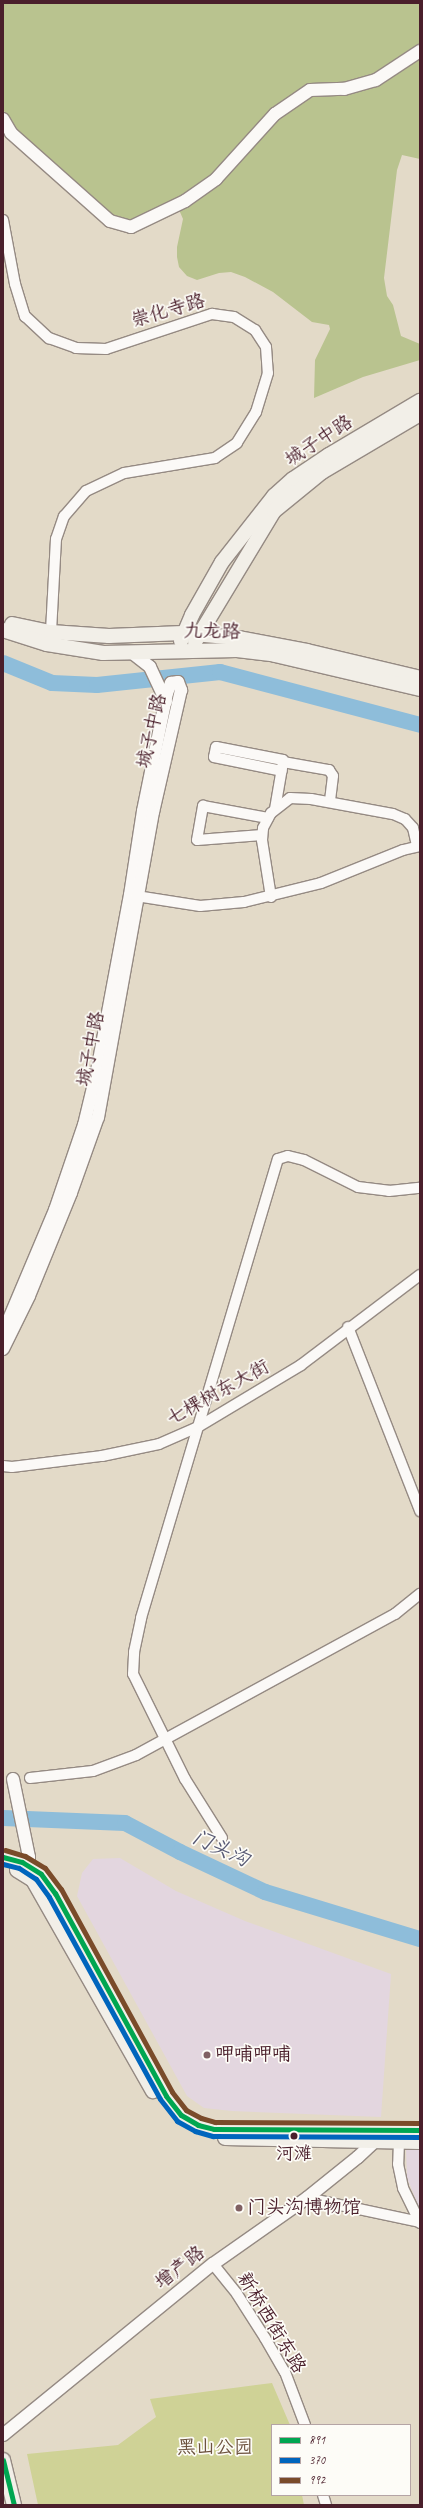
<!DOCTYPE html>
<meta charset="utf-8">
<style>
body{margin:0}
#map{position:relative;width:423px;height:2508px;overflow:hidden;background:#e3dac8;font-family:Caveat,"LXGW WenKai TC",sans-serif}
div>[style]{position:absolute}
.built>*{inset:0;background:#e3d6df}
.green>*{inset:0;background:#cfd296}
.forest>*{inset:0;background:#b9c38f}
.river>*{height:16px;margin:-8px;padding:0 8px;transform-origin:8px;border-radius:8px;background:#8ebdda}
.roads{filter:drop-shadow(1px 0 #958a83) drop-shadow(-1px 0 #958a83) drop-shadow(0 1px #958a83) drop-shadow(0 -1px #958a83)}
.minor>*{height:10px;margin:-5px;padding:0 5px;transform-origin:5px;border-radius:5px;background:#fbf9f7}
.tertiary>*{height:12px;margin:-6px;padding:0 6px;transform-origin:6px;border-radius:6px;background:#fbf9f7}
.secondary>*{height:14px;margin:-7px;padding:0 7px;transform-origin:7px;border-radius:7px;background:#f2efe8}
.bus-1>*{height:5px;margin:-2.5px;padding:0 2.5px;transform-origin:2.5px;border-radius:2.5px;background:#00a651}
.bus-2>*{height:5px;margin:-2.5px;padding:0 2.5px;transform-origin:2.5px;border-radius:2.5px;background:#0065bd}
.bus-3>*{height:5px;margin:-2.5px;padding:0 2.5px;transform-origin:2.5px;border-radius:2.5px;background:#7a4b2a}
.dots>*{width:11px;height:11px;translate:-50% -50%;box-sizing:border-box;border:2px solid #fdfcf7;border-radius:50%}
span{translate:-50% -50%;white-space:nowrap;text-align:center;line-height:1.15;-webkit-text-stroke:3.5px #fdfcf7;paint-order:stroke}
.bus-label{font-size:18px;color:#4a1f2b}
.street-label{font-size:19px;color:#4a1f2b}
.poi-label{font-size:19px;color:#4a1f2b}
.left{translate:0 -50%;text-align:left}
.park-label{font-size:19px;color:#6d533f}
.water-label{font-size:20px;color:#575974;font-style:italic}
.frame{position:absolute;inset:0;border:4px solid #4a1f2b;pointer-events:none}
.legend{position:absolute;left:271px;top:2424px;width:140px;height:72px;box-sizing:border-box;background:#fdfcf7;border:1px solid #b5a4a5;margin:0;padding:5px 7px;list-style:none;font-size:12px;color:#4a1f2b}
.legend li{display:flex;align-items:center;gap:8px;height:20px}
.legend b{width:20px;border:1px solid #b5a4a5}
</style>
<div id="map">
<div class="built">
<i style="clip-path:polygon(120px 1858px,176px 1891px,245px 1921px,391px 1974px,381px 2117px,232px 2111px,204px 2108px,187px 2096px,77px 1896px,82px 1873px,93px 1859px)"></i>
<i style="clip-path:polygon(406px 2149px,420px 2149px,420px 2210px,407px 2178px)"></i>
</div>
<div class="green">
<i style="clip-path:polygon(272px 2383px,290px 2425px,272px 2425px,272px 2495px,302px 2495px,304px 2505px,38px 2505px,27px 2454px,118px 2445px,156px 2417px,150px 2399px)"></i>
</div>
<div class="forest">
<i style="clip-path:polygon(3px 3px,420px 3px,420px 159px,402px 155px,397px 170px,384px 278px,387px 296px,393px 305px,401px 336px,420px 344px,420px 360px,363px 377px,314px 398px,315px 360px,330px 329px,329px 325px,312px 322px,273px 292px,245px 277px,231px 272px,219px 273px,197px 280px,187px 276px,179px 267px,177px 257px,177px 247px,183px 219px,177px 205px,136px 227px,97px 214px,10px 121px,4px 111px)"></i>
</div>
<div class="river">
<i style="left:3px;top:663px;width:53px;rotate:22.2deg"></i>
<i style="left:52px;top:683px;width:45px;rotate:2.5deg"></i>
<i style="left:97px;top:685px;width:124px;rotate:-6deg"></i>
<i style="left:220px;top:672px;width:207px;rotate:14.8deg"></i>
<i style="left:3px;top:1818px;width:122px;rotate:2.3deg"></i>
<i style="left:125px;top:1823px;width:62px;rotate:27.8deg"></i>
<i style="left:180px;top:1852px;width:94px;rotate:25.2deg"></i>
<i style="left:265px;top:1892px;width:162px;rotate:16.9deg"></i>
</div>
<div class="roads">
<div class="minor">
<i style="left:3px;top:220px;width:65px;rotate:79.4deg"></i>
<i style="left:15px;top:284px;width:34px;rotate:73deg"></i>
<i style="left:25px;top:316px;width:33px;rotate:43deg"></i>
<i style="left:49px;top:338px;width:29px;rotate:20deg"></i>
<i style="left:76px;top:348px;width:30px;rotate:2deg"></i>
<i style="left:106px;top:349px;width:112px;rotate:-18.3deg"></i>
<i style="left:212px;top:314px;width:22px;rotate:8deg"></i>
<i style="left:234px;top:317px;width:25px;rotate:32deg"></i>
<i style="left:255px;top:330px;width:20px;rotate:57deg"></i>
<i style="left:266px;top:347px;width:26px;rotate:86deg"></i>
<i style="left:268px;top:373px;width:41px;rotate:107.1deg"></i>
<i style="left:256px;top:412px;width:36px;rotate:122deg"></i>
<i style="left:237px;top:443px;width:27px;rotate:146deg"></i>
<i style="left:215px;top:458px;width:92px;rotate:170.6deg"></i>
<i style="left:124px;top:473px;width:42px;rotate:154.7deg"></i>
<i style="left:86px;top:491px;width:33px;rotate:131deg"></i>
<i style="left:64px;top:516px;width:24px;rotate:109deg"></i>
<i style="left:56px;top:539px;width:93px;rotate:93.1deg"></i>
<i style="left:283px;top:762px;width:47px;rotate:9.9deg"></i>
<i style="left:329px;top:770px;width:7px;rotate:56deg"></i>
<i style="left:333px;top:776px;width:26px;rotate:97deg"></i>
<i style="left:275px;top:809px;width:48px;rotate:-80.3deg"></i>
<i style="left:283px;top:762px;width:2px;rotate:-90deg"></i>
<i style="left:283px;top:760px;width:68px;rotate:-169deg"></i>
<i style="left:216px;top:747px;width:10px;rotate:101deg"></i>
<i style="left:214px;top:757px;width:69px;rotate:11.6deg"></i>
<i style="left:262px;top:835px;width:65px;rotate:175.6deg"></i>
<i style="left:197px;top:840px;width:35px;rotate:-80deg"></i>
<i style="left:203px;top:806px;width:66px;rotate:10.5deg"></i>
<i style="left:130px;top:895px;width:71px;rotate:8.9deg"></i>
<i style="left:200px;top:906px;width:44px;rotate:-5.2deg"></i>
<i style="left:244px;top:902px;width:79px;rotate:-13.9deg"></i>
<i style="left:321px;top:883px;width:88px;rotate:-21.9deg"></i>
<i style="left:403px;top:850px;width:17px;rotate:-13deg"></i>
<i style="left:271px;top:897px;width:58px;rotate:-99deg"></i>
<i style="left:262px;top:840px;width:12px;rotate:-85deg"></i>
<i style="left:263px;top:828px;width:17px;rotate:-62deg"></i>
<i style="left:271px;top:813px;width:24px;rotate:-38deg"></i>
<i style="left:290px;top:798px;width:21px;rotate:3deg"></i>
<i style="left:311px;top:799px;width:83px;rotate:10.4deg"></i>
<i style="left:393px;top:814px;width:13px;rotate:23deg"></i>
<i style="left:405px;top:819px;width:12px;rotate:48deg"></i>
<i style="left:413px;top:828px;width:18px;rotate:77deg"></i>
<i style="left:348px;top:1327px;width:198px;rotate:68.6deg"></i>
<i style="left:3px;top:1466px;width:9px;rotate:6deg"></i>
<i style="left:12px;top:1467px;width:91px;rotate:-7deg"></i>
<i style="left:102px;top:1456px;width:58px;rotate:-11.9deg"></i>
<i style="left:159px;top:1444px;width:43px;rotate:-23.6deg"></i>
<i style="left:198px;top:1427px;width:120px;rotate:-31deg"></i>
<i style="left:301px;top:1365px;width:149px;rotate:-37.1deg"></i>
<i style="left:30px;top:1778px;width:63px;rotate:-6.3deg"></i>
<i style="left:93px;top:1771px;width:46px;rotate:-20.4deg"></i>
<i style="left:136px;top:1755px;width:295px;rotate:-28.6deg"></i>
<i style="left:395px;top:1614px;width:32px;rotate:-39deg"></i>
<i style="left:222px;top:1838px;width:70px;rotate:-122.1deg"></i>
<i style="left:185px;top:1779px;width:117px;rotate:-116.3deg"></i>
<i style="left:133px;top:1674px;width:22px;rotate:-87deg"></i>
<i style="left:134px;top:1652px;width:35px;rotate:-78deg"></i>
<i style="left:141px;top:1618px;width:479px;rotate:-73.4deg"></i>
<i style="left:278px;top:1159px;width:10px;rotate:-17deg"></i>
<i style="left:288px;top:1156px;width:16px;rotate:14deg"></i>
<i style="left:304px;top:1160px;width:60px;rotate:26.6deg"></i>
<i style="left:358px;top:1187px;width:31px;rotate:7deg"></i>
<i style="left:389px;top:1191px;width:31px;rotate:-6deg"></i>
<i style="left:399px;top:2141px;width:23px;rotate:92deg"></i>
<i style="left:398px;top:2164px;width:25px;rotate:78deg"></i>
<i style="left:403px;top:2188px;width:39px;rotate:64deg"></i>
<i style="left:307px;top:2198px;width:116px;rotate:12deg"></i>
<i style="left:213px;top:2264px;width:38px;rotate:51deg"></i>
<i style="left:237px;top:2294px;width:52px;rotate:57.5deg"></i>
<i style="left:265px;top:2338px;width:39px;rotate:60deg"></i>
<i style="left:285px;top:2372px;width:57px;rotate:69.3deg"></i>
<i style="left:323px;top:2495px;width:10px;rotate:73deg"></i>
</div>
<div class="tertiary">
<i style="left:3px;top:119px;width:16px;rotate:60deg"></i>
<i style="left:11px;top:133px;width:132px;rotate:41.6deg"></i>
<i style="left:110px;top:221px;width:22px;rotate:16deg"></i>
<i style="left:131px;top:227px;width:60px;rotate:-25.7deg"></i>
<i style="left:185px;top:201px;width:38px;rotate:-35deg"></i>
<i style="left:216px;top:179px;width:88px;rotate:-47.8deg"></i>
<i style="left:275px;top:114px;width:42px;rotate:-34.4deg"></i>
<i style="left:310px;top:90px;width:34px;rotate:-2deg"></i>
<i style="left:344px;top:89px;width:33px;rotate:-16deg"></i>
<i style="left:376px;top:80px;width:53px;rotate:-33.4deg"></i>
<i style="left:131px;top:652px;width:24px;rotate:38deg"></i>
<i style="left:150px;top:667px;width:38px;rotate:65deg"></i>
<i style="left:3px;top:1333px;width:134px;rotate:-67.1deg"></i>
<i style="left:55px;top:1210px;width:90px;rotate:-71.2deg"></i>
<i style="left:84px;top:1125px;width:56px;rotate:-76.5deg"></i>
<i style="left:97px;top:1071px;width:179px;rotate:-79.4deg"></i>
<i style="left:130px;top:895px;width:85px;rotate:-81.2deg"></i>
<i style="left:143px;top:811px;width:120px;rotate:-78.5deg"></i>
<i style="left:167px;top:693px;width:11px;rotate:-68deg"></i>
<i style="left:171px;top:683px;width:7px;rotate:-8deg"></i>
<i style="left:178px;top:682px;width:9px;rotate:69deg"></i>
<i style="left:181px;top:690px;width:125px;rotate:102.9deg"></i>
<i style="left:153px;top:812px;width:310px;rotate:100.2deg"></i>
<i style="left:98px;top:1117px;width:81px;rotate:109.6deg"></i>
<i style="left:71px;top:1193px;width:111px;rotate:112.2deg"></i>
<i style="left:29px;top:1296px;width:59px;rotate:116.1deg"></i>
<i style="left:13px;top:1779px;width:80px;rotate:78.4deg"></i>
<i style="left:29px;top:1857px;width:17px;rotate:100deg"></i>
<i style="left:3px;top:2435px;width:271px;rotate:-39.2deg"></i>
<i style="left:213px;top:2264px;width:115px;rotate:-35.1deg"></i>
<i style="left:307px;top:2198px;width:65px;rotate:-38.8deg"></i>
<i style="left:358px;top:2157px;width:22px;rotate:-43deg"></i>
<i style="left:374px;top:2142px;width:8px;rotate:-90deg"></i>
</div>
<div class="secondary">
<i style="left:12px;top:624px;width:40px;rotate:12deg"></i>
<i style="left:51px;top:632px;width:58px;rotate:3.9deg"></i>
<i style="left:109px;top:636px;width:74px;rotate:-2.3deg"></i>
<i style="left:183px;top:633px;width:55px;rotate:5.2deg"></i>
<i style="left:238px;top:638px;width:70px;rotate:10.7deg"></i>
<i style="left:307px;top:651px;width:116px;rotate:13.4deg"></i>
<i style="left:3px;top:630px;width:46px;rotate:17.7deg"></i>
<i style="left:47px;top:644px;width:57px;rotate:9.1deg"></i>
<i style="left:103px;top:653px;width:134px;rotate:-1.3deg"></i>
<i style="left:237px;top:650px;width:38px;rotate:7deg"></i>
<i style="left:275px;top:655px;width:149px;rotate:13.2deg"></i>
<i style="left:181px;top:641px;width:28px;rotate:-67deg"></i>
<i style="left:192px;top:615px;width:61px;rotate:-60.5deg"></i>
<i style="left:222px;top:562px;width:84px;rotate:-51.8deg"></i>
<i style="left:274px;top:496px;width:25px;rotate:-42deg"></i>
<i style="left:293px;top:479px;width:43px;rotate:-33.7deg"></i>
<i style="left:329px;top:455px;width:106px;rotate:-30.7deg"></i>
<i style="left:195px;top:642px;width:153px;rotate:-58.9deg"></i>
<i style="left:274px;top:511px;width:62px;rotate:-39.1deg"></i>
<i style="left:322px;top:472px;width:114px;rotate:-30.6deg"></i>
<i style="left:3px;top:1857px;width:20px;rotate:15deg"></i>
<i style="left:22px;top:1862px;width:22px;rotate:32deg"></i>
<i style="left:41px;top:1874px;width:24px;rotate:54deg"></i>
<i style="left:55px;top:1893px;width:231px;rotate:61.3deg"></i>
<i style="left:166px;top:2096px;width:24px;rotate:52deg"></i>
<i style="left:181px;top:2115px;width:20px;rotate:30deg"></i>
<i style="left:198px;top:2125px;width:16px;rotate:14deg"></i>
<i style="left:214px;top:2129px;width:206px;rotate:0.3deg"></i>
<i style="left:17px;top:1870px;width:19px;rotate:32deg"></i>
<i style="left:33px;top:1880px;width:243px;rotate:60.4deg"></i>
<i style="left:225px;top:2138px;width:195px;rotate:1.2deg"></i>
<i style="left:3px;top:2460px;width:46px;rotate:76.3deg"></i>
</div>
</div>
<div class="bus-1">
<i style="left:3px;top:1857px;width:20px;rotate:15deg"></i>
<i style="left:22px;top:1862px;width:22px;rotate:32deg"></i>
<i style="left:41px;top:1874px;width:24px;rotate:54deg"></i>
<i style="left:55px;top:1893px;width:231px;rotate:61.3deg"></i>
<i style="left:166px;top:2096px;width:24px;rotate:52deg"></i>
<i style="left:181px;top:2115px;width:20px;rotate:30deg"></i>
<i style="left:198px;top:2125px;width:16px;rotate:14deg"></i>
<i style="left:214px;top:2129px;width:206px;rotate:0.3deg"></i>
<i style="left:3px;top:2460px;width:46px;rotate:76.3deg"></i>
</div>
<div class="bus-2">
<i style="left:3px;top:1864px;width:16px;rotate:14deg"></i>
<i style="left:19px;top:1868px;width:20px;rotate:33deg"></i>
<i style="left:36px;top:1879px;width:22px;rotate:54deg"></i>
<i style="left:49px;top:1897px;width:230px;rotate:61.2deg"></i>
<i style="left:160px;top:2099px;width:28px;rotate:52deg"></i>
<i style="left:177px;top:2121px;width:21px;rotate:29deg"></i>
<i style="left:195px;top:2131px;width:19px;rotate:16deg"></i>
<i style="left:213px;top:2136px;width:207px;rotate:0.3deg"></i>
</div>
<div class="bus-3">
<i style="left:5px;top:1850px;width:21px;rotate:17deg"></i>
<i style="left:25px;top:1856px;width:23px;rotate:31deg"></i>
<i style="left:45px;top:1868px;width:26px;rotate:53deg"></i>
<i style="left:61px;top:1889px;width:231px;rotate:61.3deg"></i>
<i style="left:172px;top:2092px;width:23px;rotate:52deg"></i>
<i style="left:186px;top:2110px;width:17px;rotate:28deg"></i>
<i style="left:201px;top:2118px;width:15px;rotate:16deg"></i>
<i style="left:215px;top:2122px;width:205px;rotate:0.3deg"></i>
</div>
<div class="dots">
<i style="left:207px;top:2055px;background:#806062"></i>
<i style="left:294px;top:2136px;background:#4a1f2b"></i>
<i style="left:239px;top:2208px;background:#806062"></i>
</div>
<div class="bus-label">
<span style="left:294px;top:2153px">河滩</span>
</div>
<div class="street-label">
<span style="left:168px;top:311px;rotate:-16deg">崇化寺路</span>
<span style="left:319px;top:441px;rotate:-33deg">城子中路</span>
<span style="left:212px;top:632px;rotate:1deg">九龙路</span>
<span style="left:152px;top:731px;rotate:-77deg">城子中路</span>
<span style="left:91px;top:1049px;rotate:-79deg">城子中路</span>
<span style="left:218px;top:1393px;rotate:-29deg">七棵树东大街</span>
<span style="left:180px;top:2268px;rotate:-38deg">增产路</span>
<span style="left:271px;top:2323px;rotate:59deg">新桥西街东路</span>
</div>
<div class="poi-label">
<span class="left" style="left:215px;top:2055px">呷哺呷哺</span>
<span class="left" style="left:247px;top:2208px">门头沟博物馆</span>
</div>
<div class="park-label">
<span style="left:215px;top:2448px">黑山公园</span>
</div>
<div class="water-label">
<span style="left:221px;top:1848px;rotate:25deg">门头沟</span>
</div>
<div class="frame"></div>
<ul class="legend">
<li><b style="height:5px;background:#00a651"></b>891</li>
<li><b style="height:5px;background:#0065bd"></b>370</li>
<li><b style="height:5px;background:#7a4b2a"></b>992</li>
</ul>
</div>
